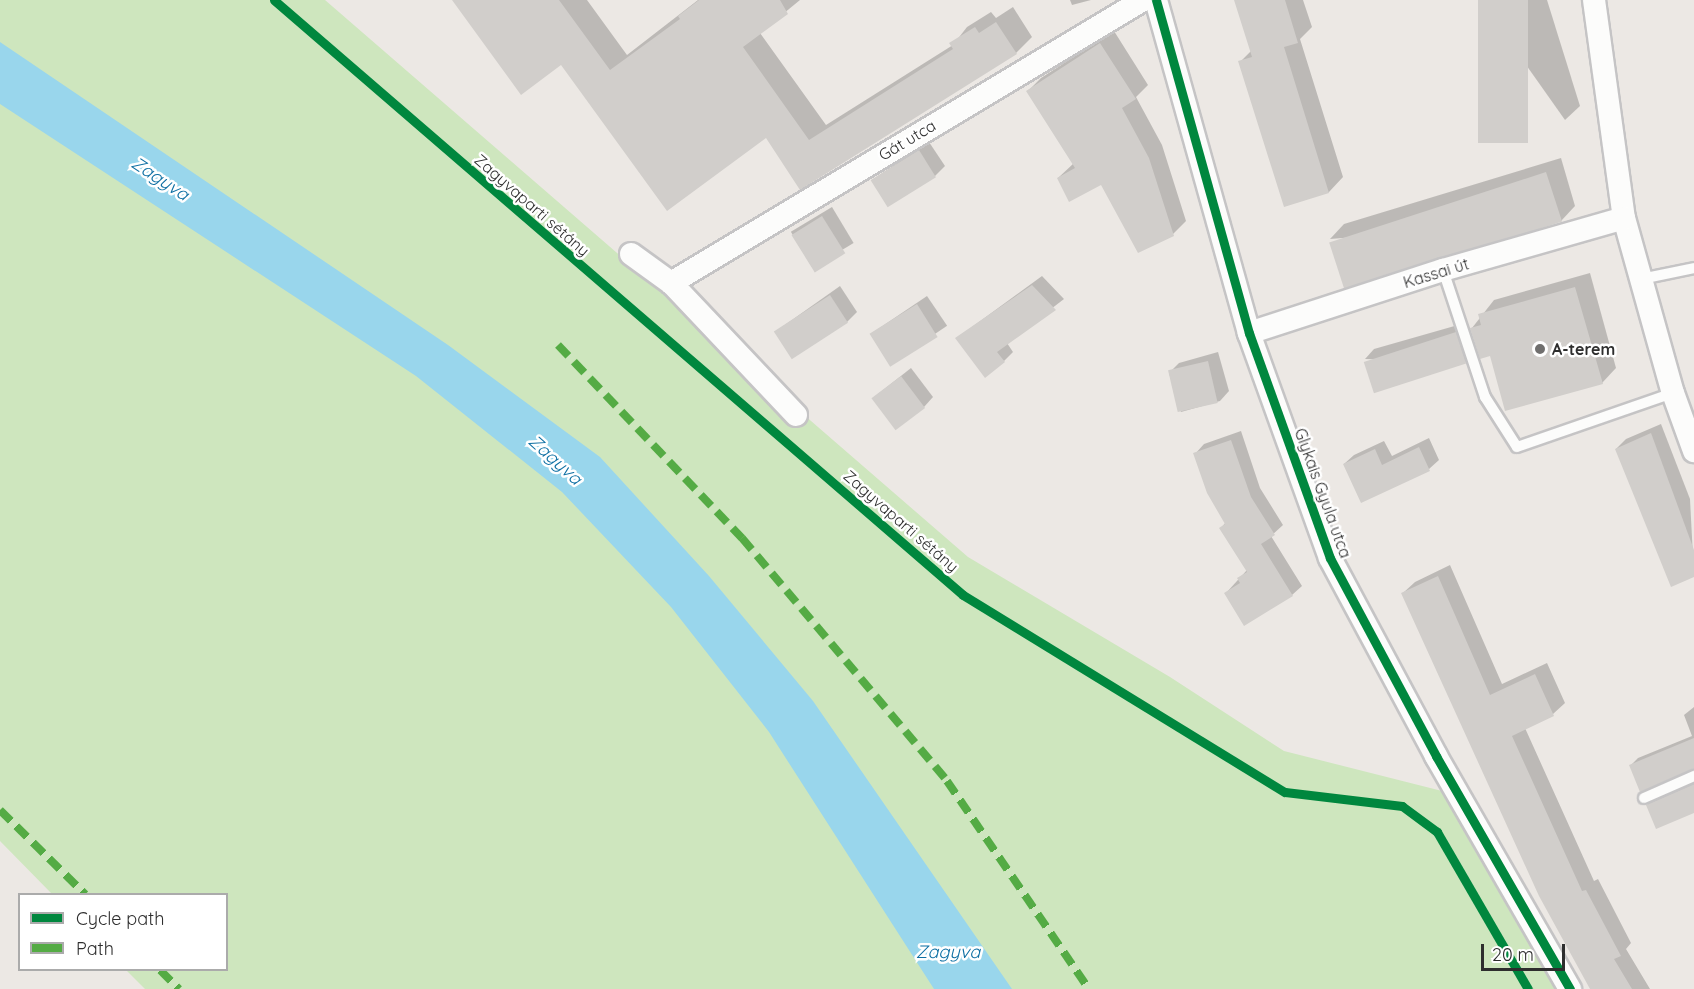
<!DOCTYPE html>
<meta charset="utf-8">
<style>
body{margin:0}
#map{position:relative;width:1694px;height:989px;overflow:hidden;background:#ece8e4;font-family:Quicksand,sans-serif}
div>[style]{position:absolute}
.green>*{inset:0;background:#cee6be}
.water>*{inset:0;background:#99d6ec}
.shadow>*{inset:0;background:#0003;transform-origin:0 0}
.building>*{inset:0;background:#d1cecb;transform-origin:0 0}
.roads{filter:drop-shadow(2px 0 #c5c4c5) drop-shadow(-2px 0 #c5c4c5) drop-shadow(0 2px #c5c4c5) drop-shadow(0 -2px #c5c4c5)}
.service>*{height:10px;margin:-5px;padding:0 5px;transform-origin:5px;border-radius:5px;background:#fcfcfb}
.minor>*{height:22px;margin:-11px;padding:0 11px;transform-origin:11px;border-radius:11px;background:#fcfcfb}
.quiet>*{height:8px;margin-top:-4px;transform-origin:0;background:repeating-linear-gradient(90deg,#54ab44 0 15px,transparent 0 23px)}
.cycleway>*{height:9px;margin:-4.5px;padding:0 4.5px;transform-origin:4.5px;border-radius:4.5px;background:#00873e}
.dots>*{width:16px;height:16px;translate:-50% -50%;box-sizing:border-box;border:3px solid #fff;border-radius:50%}
span{translate:-50% -50%;white-space:nowrap;text-align:center;line-height:1.15;-webkit-text-stroke:5px #fff;paint-order:stroke}
.street-label{font-size:16px;color:#2e2e2e}
.poi-label{font-size:16px;color:#2e2e2e;font-weight:700}
.left{translate:0 -50%;text-align:left}
.water-label{font-size:18px;color:#0d6fa3;font-style:italic}
.legend{position:absolute;left:18px;top:893px;width:210px;height:78px;box-sizing:border-box;background:#fff;border:2px solid #ababab;margin:0;padding:8px 10px;list-style:none;font-size:18px;color:#2e2e2e}
.legend li{display:flex;align-items:center;gap:12px;height:30px}
.legend b{width:30px;border:2px solid #ababab}
.scale{position:absolute;left:1481px;top:944px;width:84px;height:27px;box-sizing:border-box;border:3px solid #2e2e2e;border-top:0;padding-left:8px;font-size:18px;line-height:21px;white-space:nowrap;color:#2e2e2e;-webkit-text-stroke:4px #fff;paint-order:stroke}
</style>
<div id="map">
<div class="green">
<i style="clip-path:polygon(0 0,325px 0,968px 557px,1170px 677px,1284px 751px,1446px 792px,1579px 989px,145px 989px,126px 970px,226px 970px,226px 894px,52px 894px,0 841px)"></i>
</div>
<div class="water">
<i style="clip-path:polygon(0 42px,448px 345px,600px 457px,709px 576px,813px 701px,1012px 989px,934px 989px,769px 732px,671px 607px,562px 492px,416px 376px,0 104px)"></i>
</div>
<div class="shadow">
<i style="clip-path:polygon(453px 0,587px 0,627px 55px,698px 0,800px 0,760px 33px,826px 125px,953px 45px,967px 27px,991px 12px,996px 18px,1013px 7px,1032px 37px,1016px 53px,800px 188px,766px 136px,562px 63px)"></i>
<i style="clip-path:polygon(1070px 0,1091px 0,1072px 5px)"></i>
<i style="clip-path:polygon(1236px 0,1303px 0,1312px 27px,1300px 39px,1343px 177px,1329px 192px,1285px 206px,1240px 62px,1252px 50px)"></i>
<i style="clip-path:polygon(1480px 0,1547px 0,1580px 106px,1565px 120px)"></i>
<i style="clip-path:polygon(1114px 31px,1148px 85px,1136px 97px,1162px 145px,1186px 221px,1173px 234px,1102px 183px,1058px 178px,1074px 163px,1028px 91px,1041px 78px)"></i>
<i style="clip-path:polygon(929px 142px,945px 166px,935px 176px,872px 180px)"></i>
<i style="clip-path:polygon(1561px 158px,1575px 206px,1561px 221px,1330px 239px,1344px 224px)"></i>
<i style="left:832px;top:207px;width:42px;height:48px;rotate:59deg"></i>
<i style="clip-path:polygon(1590px 273px,1616px 368px,1602px 383px,1472px 328px,1494px 300px)"></i>
<i style="clip-path:polygon(1042px 276px,1064px 299px,1007px 343px,1013px 352px,1004px 361px,957px 338px)"></i>
<i style="clip-path:polygon(840px 286px,857px 312px,847px 322px,775px 332px)"></i>
<i style="left:927px;top:296px;width:36px;height:67px;rotate:56deg"></i>
<i style="clip-path:polygon(1465px 323px,1475px 352px,1465px 362px,1365px 359px,1374px 349px)"></i>
<i style="clip-path:polygon(1218px 352px,1229px 391px,1220px 401px,1181px 412px,1169px 373px,1179px 363px)"></i>
<i style="clip-path:polygon(911px 368px,933px 397px,924px 407px,873px 398px)"></i>
<i style="clip-path:polygon(1661px 424px,1690px 499px,1694px 576px,1616px 449px,1626px 439px)"></i>
<i style="clip-path:polygon(1241px 431px,1260px 488px,1283px 525px,1271px 536px,1302px 586px,1292px 595px,1226px 593px,1247px 570px,1221px 528px,1226px 522px,1195px 454px,1204px 444px)"></i>
<i style="clip-path:polygon(1429px 438px,1439px 460px,1429px 469px,1344px 464px,1354px 455px,1384px 441px,1392px 456px)"></i>
<i style="clip-path:polygon(1450px 565px,1502px 684px,1547px 663px,1565px 703px,1553px 714px,1525px 728px,1594px 881px,1598px 879px,1631px 943px,1626px 949px,1650px 989px,1595px 989px,1403px 593px,1415px 582px)"></i>
<i style="clip-path:polygon(1694px 707px,1694px 769px,1631px 765px,1638px 758px,1692px 736px,1684px 715px)"></i>
<i style="clip-path:polygon(1694px 781px,1694px 811px,1647px 806px,1654px 798px)"></i>
</div>
<div class="building">
<i style="clip-path:polygon(452px 0,559px 0,610px 70px,680px 19px,678px 16px,699px 0,780px 0,788px 14px,743px 47px,809px 140px,953px 49px,949px 43px,975px 27px,979px 33px,996px 22px,1017px 54px,800px 190px,766px 138px,667px 211px,561px 65px,521px 95px)"></i>
<i style="clip-path:polygon(1234px 0,1285px 0,1298px 43px,1284px 47px,1329px 193px,1284px 207px,1238px 61px,1252px 57px)"></i>
<i style="left:1478px;top:0;width:50px;height:143px"></i>
<i style="clip-path:polygon(1100px 43px,1136px 99px,1122px 108px,1149px 158px,1174px 236px,1138px 253px,1101px 185px,1069px 202px,1057px 178px,1075px 168px,1026px 91px)"></i>
<i style="left:919px;top:150px;width:32px;height:57px;rotate:58deg"></i>
<i style="left:1546px;top:172px;width:52px;height:228px;rotate:72deg"></i>
<i style="left:822px;top:216px;width:44px;height:36px;rotate:58deg"></i>
<i style="clip-path:polygon(1032px 285px,1056px 310px,997px 352px,1005px 362px,985px 378px,955px 338px)"></i>
<i style="clip-path:polygon(1575px 287px,1603px 384px,1505px 411px,1490px 356px,1480px 359px,1470px 328px,1481px 325px,1478px 314px)"></i>
<i style="left:830px;top:295px;width:33px;height:67px;rotate:57deg"></i>
<i style="left:917px;top:304px;width:39px;height:56px;rotate:58deg"></i>
<i style="left:1456px;top:332px;width:33px;height:97px;rotate:72deg"></i>
<i style="left:1208px;top:361px;width:43px;height:41px;rotate:77deg"></i>
<i style="left:901px;top:376px;width:40px;height:37px;rotate:53deg"></i>
<i style="clip-path:polygon(1651px 433px,1694px 550px,1694px 577px,1671px 587px,1615px 449px)"></i>
<i style="clip-path:polygon(1231px 440px,1251px 497px,1275px 535px,1261px 544px,1293px 596px,1244px 626px,1224px 593px,1240px 583px,1237px 578px,1247px 572px,1219px 528px,1225px 524px,1207px 493px,1193px 453px)"></i>
<i style="clip-path:polygon(1419px 447px,1430px 471px,1361px 503px,1343px 464px,1375px 449px,1382px 465px)"></i>
<i style="clip-path:polygon(1438px 576px,1490px 695px,1535px 674px,1554px 716px,1512px 736px,1582px 891px,1586px 890px,1621px 956px,1614px 959px,1632px 989px,1590px 989px,1539px 896px,1401px 593px)"></i>
<i style="clip-path:polygon(1694px 738px,1694px 769px,1640px 792px,1629px 765px)"></i>
<i style="clip-path:polygon(1694px 784px,1694px 813px,1656px 829px,1646px 805px)"></i>
</div>
<div class="roads">
<div class="service">
<i style="left:1443px;top:270px;width:134px;rotate:71.7deg"></i>
<i style="left:1485px;top:397px;width:59px;rotate:57.4deg"></i>
<i style="left:1517px;top:447px;width:165px;rotate:-19.1deg"></i>
<i style="left:1641px;top:279px;width:54px;rotate:-11.7deg"></i>
<i style="left:1644px;top:798px;width:55px;rotate:-23.7deg"></i>
</div>
<div class="minor">
<i style="left:1156px;top:0;width:346px;rotate:74.4deg"></i>
<i style="left:1249px;top:333px;width:239px;rotate:70.2deg"></i>
<i style="left:1330px;top:558px;width:225px;rotate:61.8deg"></i>
<i style="left:1436px;top:756px;width:269px;rotate:60.1deg"></i>
<i style="left:1594px;top:0;width:220px;rotate:82.2deg"></i>
<i style="left:1624px;top:218px;width:182px;rotate:74.4deg"></i>
<i style="left:1673px;top:393px;width:62px;rotate:70.1deg"></i>
<i style="left:631px;top:254px;width:49px;rotate:35.9deg"></i>
<i style="left:1249px;top:333px;width:204px;rotate:-18deg"></i>
<i style="left:1443px;top:270px;width:188px;rotate:-16deg"></i>
<i style="left:796px;top:415px;width:182px;rotate:-133.4deg"></i>
<i style="left:671px;top:283px;width:550px;rotate:-30.95deg"></i>
</div>
</div>
<div class="quiet">
<i style="left:558px;top:345px;width:267px;rotate:46.4deg"></i>
<i style="left:742px;top:538px;width:318px;rotate:49.8deg"></i>
<i style="left:947px;top:781px;width:252px;rotate:55.7deg"></i>
<i style="left:0;top:810px;width:120px;rotate:44.7deg"></i>
<i style="left:160px;top:970px;width:27px;rotate:45deg"></i>
</div>
<div class="cycleway">
<i style="left:274px;top:0;width:910px;rotate:40.81deg"></i>
<i style="left:963px;top:595px;width:377px;rotate:31.5deg"></i>
<i style="left:1285px;top:792px;width:118px;rotate:6.8deg"></i>
<i style="left:1402px;top:806px;width:44px;rotate:36.6deg"></i>
<i style="left:1437px;top:832px;width:181px;rotate:59.9deg"></i>
<i style="left:1156px;top:0;width:346px;rotate:74.4deg"></i>
<i style="left:1249px;top:333px;width:239px;rotate:70.2deg"></i>
<i style="left:1330px;top:558px;width:225px;rotate:61.8deg"></i>
<i style="left:1436px;top:756px;width:269px;rotate:60.1deg"></i>
</div>
<div class="dots">
<i style="left:1540px;top:349px;background:#706f6e"></i>
</div>
<div class="street-label">
<span style="left:907px;top:140px;rotate:-31deg">Gát utca</span>
<span style="left:532px;top:205px;rotate:41deg">Zagyvaparti sétány</span>
<span style="left:1436px;top:273px;rotate:-17deg">Kassai út</span>
<span style="left:1323px;top:493px;rotate:70deg">Glykais Gyula utca</span>
<span style="left:901px;top:521px;rotate:41deg">Zagyvaparti sétány</span>
</div>
<div class="poi-label">
<span class="left" style="left:1552px;top:349px">A-terem</span>
</div>
<div class="water-label">
<span style="left:160px;top:179px;rotate:33deg">Zagyva</span>
<span style="left:555px;top:460px;rotate:42deg">Zagyva</span>
<span style="left:948px;top:952px">Zagyva</span>
</div>
<ul class="legend">
<li><b style="height:8px;background:#00873e"></b>Cycle path</li>
<li><b style="height:8px;background:#54ab44"></b>Path</li>
</ul>
<div class="scale">20 m</div>
</div>
